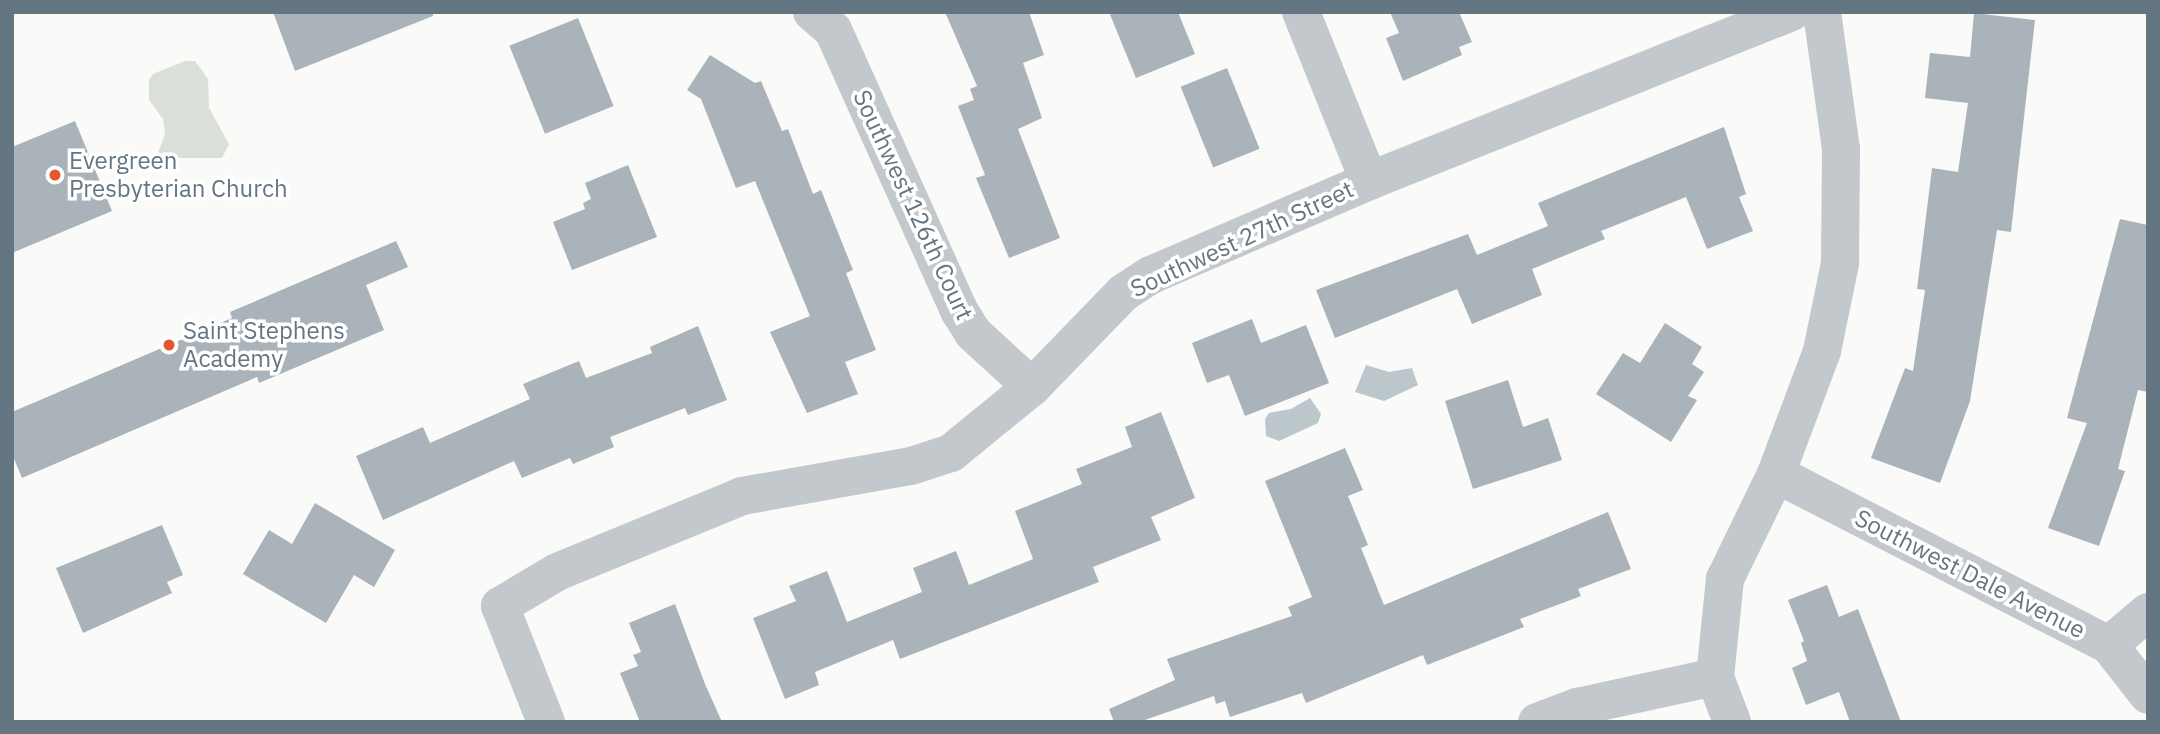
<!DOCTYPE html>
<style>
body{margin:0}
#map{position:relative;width:2160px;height:734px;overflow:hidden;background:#fafaf8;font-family:"IBM Plex Sans",sans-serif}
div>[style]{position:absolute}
.green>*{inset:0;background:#dadfd7}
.water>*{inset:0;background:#bbc7cb}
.building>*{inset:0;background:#aab3b9;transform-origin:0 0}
.minor>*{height:38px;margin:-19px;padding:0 19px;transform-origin:19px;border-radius:19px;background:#c3c8cc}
.dots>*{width:19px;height:19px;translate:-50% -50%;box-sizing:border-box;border:4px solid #fff;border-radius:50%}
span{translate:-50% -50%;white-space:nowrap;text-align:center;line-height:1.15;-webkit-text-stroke:7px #fff;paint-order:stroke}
.poi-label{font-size:24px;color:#657683}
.left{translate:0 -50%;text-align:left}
.street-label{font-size:24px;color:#657683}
.frame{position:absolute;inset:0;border:14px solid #657683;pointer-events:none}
</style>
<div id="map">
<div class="green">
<i style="clip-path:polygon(185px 61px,195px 61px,208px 79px,209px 108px,229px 144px,222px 158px,172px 158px,166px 162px,158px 153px,165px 134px,163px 119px,149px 100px,149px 80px,153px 74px)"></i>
</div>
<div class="water">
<i style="clip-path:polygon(1366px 365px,1389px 372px,1412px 368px,1418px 385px,1384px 401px,1355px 392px)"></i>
<i style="clip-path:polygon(1310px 398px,1321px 414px,1318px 423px,1279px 441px,1266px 436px,1265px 419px,1269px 413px,1291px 409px)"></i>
</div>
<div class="building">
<i style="clip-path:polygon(273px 12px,433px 12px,433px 16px,295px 71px)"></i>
<i style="clip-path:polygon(945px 12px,1029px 12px,1044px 55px,1023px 63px,1042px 118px,1018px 129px,1060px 238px,1009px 258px,976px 178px,985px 175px,958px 106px,974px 100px,970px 89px,977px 86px)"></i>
<i style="clip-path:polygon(1109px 12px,1178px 12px,1195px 54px,1136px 78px)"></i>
<i style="clip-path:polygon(1390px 12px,1459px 12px,1472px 42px,1459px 47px,1462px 55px,1403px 81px,1386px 38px,1399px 33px)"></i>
<i style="clip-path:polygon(1974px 13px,2035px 20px,2011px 232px,1997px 230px,1970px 401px,1940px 483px,1871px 458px,1905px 368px,1913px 371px,1925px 290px,1917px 289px,1932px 168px,1958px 172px,1968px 103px,1925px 98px,1930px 53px,1970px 57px)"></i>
<i style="left:578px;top:18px;width:95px;height:74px;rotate:68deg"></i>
<i style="clip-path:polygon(710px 55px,755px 83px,761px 81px,782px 131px,788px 129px,813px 194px,821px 190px,853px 270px,846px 273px,876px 350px,845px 362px,858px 394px,807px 413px,770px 332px,810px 316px,755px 181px,736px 188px,701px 99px,687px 90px)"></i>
<i style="left:1227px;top:68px;width:87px;height:50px;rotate:68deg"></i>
<i style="clip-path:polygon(75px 121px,112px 211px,12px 253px,12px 147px)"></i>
<i style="clip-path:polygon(1724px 127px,1746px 194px,1739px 197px,1753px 231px,1707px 249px,1686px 197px,1601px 231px,1605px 239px,1532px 269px,1542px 295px,1472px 324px,1457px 289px,1335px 338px,1316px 290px,1468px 234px,1477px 255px,1548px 226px,1538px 203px)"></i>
<i style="clip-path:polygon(628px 165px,657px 237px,572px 270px,553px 222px,585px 209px,583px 203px,591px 199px,585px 183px)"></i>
<i style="clip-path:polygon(2120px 219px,2148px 225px,2148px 392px,2138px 390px,2118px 469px,2125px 471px,2099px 546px,2048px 528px,2087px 423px,2067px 418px)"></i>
<i style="clip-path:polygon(396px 241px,408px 267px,366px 285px,384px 330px,259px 383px,257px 377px,22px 478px,12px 454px,12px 412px,232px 318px,230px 312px)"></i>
<i style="clip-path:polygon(1252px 319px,1261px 343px,1306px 325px,1329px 383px,1245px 416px,1229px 375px,1207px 383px,1192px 343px)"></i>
<i style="clip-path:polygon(1665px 323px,1702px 347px,1692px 364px,1704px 372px,1688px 396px,1697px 400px,1671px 442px,1596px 394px,1623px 353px,1640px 363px)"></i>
<i style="clip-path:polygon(698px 326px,727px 400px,688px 415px,685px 408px,610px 437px,614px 447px,573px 464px,570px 458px,522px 478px,514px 461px,383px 520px,356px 456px,423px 427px,430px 443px,530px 399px,523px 384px,579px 361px,586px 378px,652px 353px,650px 347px)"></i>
<i style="clip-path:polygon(1508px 380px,1523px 427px,1548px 418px,1562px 460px,1473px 489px,1445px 401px)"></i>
<i style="clip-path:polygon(1161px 412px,1195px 498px,1151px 517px,1161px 540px,1093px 567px,1099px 582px,900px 659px,893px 640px,815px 672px,819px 685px,785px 699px,753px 618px,796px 601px,789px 586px,827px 571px,847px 622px,922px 592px,913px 568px,956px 551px,969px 585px,1033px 559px,1015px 511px,1082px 484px,1076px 469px,1132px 447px,1125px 427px)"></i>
<i style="clip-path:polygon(1345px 448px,1363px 490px,1348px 496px,1368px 545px,1361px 548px,1384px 605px,1608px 512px,1631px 569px,1578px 589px,1581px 596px,1520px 619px,1524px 627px,1427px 665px,1423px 655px,1306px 703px,1302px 693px,1230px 717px,1225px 701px,1216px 704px,1214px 696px,1139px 722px,1114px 722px,1109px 709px,1175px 680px,1167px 659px,1292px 616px,1288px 607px,1312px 597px,1265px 481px)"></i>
<i style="clip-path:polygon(315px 503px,395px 550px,374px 587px,354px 575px,326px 623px,243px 574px,269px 530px,292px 544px)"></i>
<i style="clip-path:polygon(162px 525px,183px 575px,167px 582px,172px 593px,83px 633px,56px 568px)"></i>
<i style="clip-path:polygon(1827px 585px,1839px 617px,1858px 609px,1901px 722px,1850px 722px,1839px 692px,1806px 705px,1792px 668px,1807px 661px,1801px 643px,1804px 641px,1788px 600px)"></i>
<i style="clip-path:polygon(675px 604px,705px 684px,722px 722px,640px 722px,620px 673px,638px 666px,633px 655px,641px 652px,629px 623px)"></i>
</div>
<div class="minor">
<i style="left:812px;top:12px;width:28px;rotate:41deg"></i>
<i style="left:833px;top:30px;width:309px;rotate:65.8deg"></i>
<i style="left:960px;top:312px;width:25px;rotate:58deg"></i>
<i style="left:973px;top:333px;width:80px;rotate:42.5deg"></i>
<i style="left:1301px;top:12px;width:182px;rotate:68.1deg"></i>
<i style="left:1776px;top:474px;width:374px;rotate:27.2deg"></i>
<i style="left:2109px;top:645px;width:63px;rotate:52deg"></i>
<i style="left:2109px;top:645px;width:51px;rotate:-40.2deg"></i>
<i style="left:546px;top:722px;width:125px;rotate:-111.6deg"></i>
<i style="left:500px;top:606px;width:66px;rotate:-30.8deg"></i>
<i style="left:557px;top:572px;width:200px;rotate:-22.3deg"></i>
<i style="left:742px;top:496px;width:172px;rotate:-10.1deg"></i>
<i style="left:911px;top:466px;width:42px;rotate:-18deg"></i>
<i style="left:951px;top:453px;width:104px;rotate:-39.2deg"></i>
<i style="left:1032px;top:387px;width:131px;rotate:-45.9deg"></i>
<i style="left:1123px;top:293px;width:33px;rotate:-33deg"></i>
<i style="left:1151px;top:275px;width:237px;rotate:-23.3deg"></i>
<i style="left:1369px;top:181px;width:455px;rotate:-21.8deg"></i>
<i style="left:1537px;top:722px;width:43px;rotate:-20.6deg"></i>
<i style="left:1577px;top:707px;width:141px;rotate:-12.3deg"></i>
<i style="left:1732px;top:722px;width:48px;rotate:-110.7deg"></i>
<i style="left:1715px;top:677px;width:99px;rotate:-84.2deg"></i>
<i style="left:1725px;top:579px;width:117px;rotate:-64.1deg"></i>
<i style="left:1776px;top:474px;width:131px;rotate:-69.5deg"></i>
<i style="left:1822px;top:351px;width:90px;rotate:-78.4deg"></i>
<i style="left:1840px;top:263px;width:114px;rotate:-89.5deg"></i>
<i style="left:1841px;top:149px;width:138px;rotate:-97.9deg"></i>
</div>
<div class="dots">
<i style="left:55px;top:175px;background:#e4572e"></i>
<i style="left:169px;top:345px;background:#e4572e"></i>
</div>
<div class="poi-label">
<span class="left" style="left:69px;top:175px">Evergreen<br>Presbyterian Church</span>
<span class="left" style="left:183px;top:345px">Saint Stephens<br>Academy</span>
</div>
<div class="street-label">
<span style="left:913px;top:205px;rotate:65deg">Southwest 126th Court</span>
<span style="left:1242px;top:239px;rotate:-25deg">Southwest 27th Street</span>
<span style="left:1970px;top:574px;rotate:27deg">Southwest Dale Avenue</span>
</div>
<div class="frame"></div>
</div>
